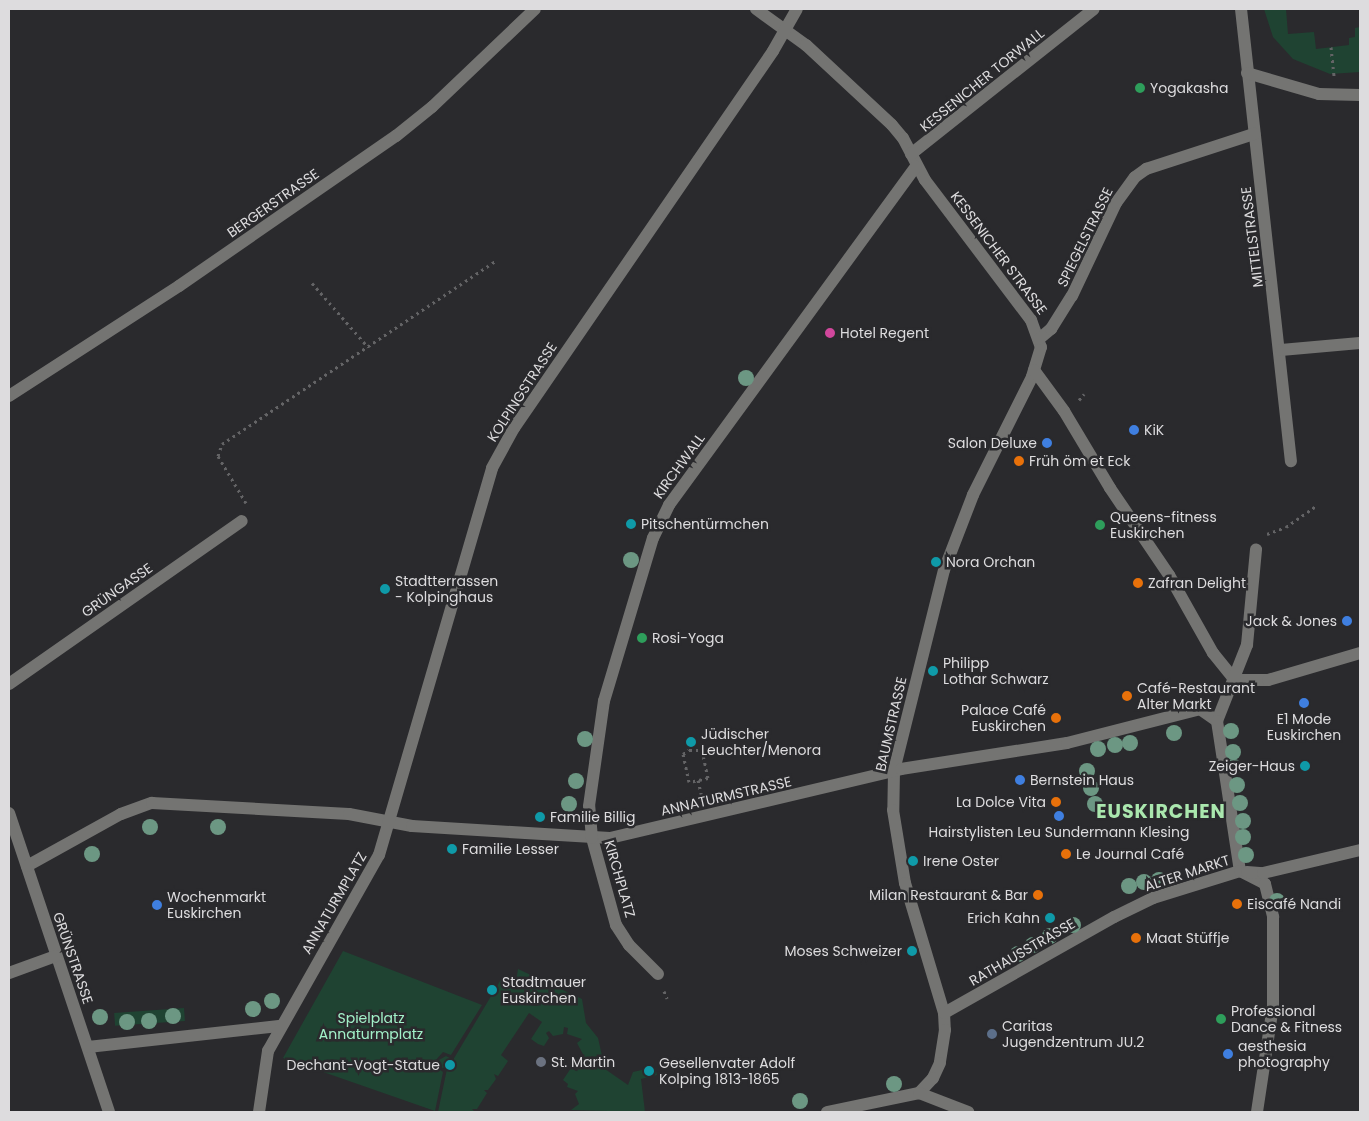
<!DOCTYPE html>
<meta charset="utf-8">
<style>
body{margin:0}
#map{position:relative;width:1369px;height:1121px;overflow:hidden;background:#2a2a2d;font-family:Poppins,sans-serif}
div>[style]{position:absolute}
.green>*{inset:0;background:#1f4332;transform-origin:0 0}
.path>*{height:3px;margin-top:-1.5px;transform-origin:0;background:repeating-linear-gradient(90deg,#646466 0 2.5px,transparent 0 6.5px)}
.minor>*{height:12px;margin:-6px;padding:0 6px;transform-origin:6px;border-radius:6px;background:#747472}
.trees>*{width:16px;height:16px;margin:-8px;border-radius:50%;background:#6c9783}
.dots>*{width:14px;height:14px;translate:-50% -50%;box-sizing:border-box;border:2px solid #2a2a2d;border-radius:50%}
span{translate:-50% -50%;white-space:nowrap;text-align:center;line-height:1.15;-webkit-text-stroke:5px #2a2a2d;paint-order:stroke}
.street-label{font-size:14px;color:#dddcde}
.poi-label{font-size:14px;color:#dddcde}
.left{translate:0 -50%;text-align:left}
.right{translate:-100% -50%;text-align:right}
.park-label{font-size:14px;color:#a2f1c9}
.district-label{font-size:19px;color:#aae7ae;font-weight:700;letter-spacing:1px}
.frame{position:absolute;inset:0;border:10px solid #dddcde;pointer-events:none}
</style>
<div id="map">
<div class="green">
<i style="clip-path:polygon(1264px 9px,1286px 9px,1288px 34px,1314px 32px,1316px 49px,1349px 45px,1349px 38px,1355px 37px,1355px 28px,1360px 27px,1360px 72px,1330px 74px,1293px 59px,1273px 37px)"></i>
<i style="clip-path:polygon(343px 951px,482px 1005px,451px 1055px,443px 1052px,435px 1061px,435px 1066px,443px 1072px,435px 1111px,283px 1058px)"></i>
<i style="clip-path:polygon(518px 969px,582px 999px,586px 1023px,598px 1038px,605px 1069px,628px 1085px,633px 1072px,655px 1067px,657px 1075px,641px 1079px,645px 1112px,571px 1110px,579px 1104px,575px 1094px,578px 1091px,567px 1087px,568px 1084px,563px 1080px,571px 1068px,576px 1071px,579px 1068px,574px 1064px,578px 1057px,585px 1058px,577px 1043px,582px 1039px,567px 1034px,568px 1028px,564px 1027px,563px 1034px,553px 1036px,549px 1031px,546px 1033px,549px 1038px,544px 1046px,538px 1044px,531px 1039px,542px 1022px,529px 1013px,501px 1055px,508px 1061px,498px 1076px,494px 1074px,496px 1079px,488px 1090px,484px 1090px,487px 1093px,477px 1109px,472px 1109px,475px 1112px,438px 1112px,447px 1069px,440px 1067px,439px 1060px,446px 1056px,453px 1060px,503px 976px,516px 982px)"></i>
<i style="left:184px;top:1008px;width:13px;height:70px;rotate:86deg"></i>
</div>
<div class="path">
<i style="left:1331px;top:47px;width:30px;rotate:84deg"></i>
<i style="left:312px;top:283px;width:85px;rotate:48.8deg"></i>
<i style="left:1079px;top:400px;width:8px;rotate:-50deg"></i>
<i style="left:246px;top:503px;width:55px;rotate:-120.8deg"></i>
<i style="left:218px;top:456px;width:13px;rotate:-72deg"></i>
<i style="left:222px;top:444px;width:329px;rotate:-33.8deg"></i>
<i style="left:1267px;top:534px;width:20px;rotate:-20deg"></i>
<i style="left:1286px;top:527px;width:37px;rotate:-35deg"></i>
<i style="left:689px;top:750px;width:13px"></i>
<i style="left:702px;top:750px;width:29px;rotate:78deg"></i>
<i style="left:708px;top:778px;width:19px;rotate:168deg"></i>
<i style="left:689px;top:782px;width:29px;rotate:-102deg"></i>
<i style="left:683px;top:754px;width:7px;rotate:-34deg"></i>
<i style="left:698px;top:780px;width:17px;rotate:77deg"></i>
<i style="left:664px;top:991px;width:8px;rotate:67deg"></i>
</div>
<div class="minor">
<i style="left:756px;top:9px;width:62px;rotate:35.8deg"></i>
<i style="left:806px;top:45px;width:117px;rotate:42.9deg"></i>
<i style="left:892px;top:125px;width:17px;rotate:50deg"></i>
<i style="left:903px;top:138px;width:47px;rotate:62.4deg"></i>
<i style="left:925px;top:180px;width:176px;rotate:52.9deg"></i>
<i style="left:1031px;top:320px;width:29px;rotate:70deg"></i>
<i style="left:1041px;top:347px;width:31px;rotate:107deg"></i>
<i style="left:1032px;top:377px;width:132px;rotate:116.6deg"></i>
<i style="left:973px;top:495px;width:80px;rotate:111.1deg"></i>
<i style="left:944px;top:570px;width:207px;rotate:104deg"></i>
<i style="left:894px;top:771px;width:39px;rotate:91deg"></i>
<i style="left:893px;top:810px;width:74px;rotate:80.7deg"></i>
<i style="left:905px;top:883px;width:136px;rotate:73.3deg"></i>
<i style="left:944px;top:1013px;width:17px;rotate:87deg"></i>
<i style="left:945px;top:1030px;width:33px;rotate:99deg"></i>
<i style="left:940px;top:1063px;width:17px;rotate:115deg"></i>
<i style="left:933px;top:1078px;width:21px;rotate:133deg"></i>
<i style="left:919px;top:1093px;width:94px;rotate:168.3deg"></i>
<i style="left:1241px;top:9px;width:455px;rotate:83.7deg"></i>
<i style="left:1247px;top:73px;width:75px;rotate:16.3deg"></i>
<i style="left:1319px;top:94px;width:41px;rotate:1.4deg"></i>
<i style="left:911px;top:154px;width:233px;rotate:-38.4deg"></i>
<i style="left:1039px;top:339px;width:16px;rotate:-40deg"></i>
<i style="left:1051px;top:329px;width:39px;rotate:-58deg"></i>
<i style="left:1072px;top:296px;width:103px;rotate:-64.7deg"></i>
<i style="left:1116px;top:203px;width:32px;rotate:-54deg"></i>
<i style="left:1135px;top:177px;width:14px;rotate:-36deg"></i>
<i style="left:1146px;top:169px;width:114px;rotate:-18deg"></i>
<i style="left:1281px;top:350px;width:79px;rotate:-5.1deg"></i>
<i style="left:1034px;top:370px;width:51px;rotate:53.8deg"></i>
<i style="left:1064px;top:411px;width:90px;rotate:59.1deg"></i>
<i style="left:1110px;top:488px;width:105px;rotate:55.9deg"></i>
<i style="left:1169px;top:575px;width:90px;rotate:60.6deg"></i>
<i style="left:1213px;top:653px;width:35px;rotate:51deg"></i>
<i style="left:9px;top:396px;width:202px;rotate:-32.9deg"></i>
<i style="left:179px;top:286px;width:264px;rotate:-34.7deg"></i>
<i style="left:396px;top:136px;width:46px;rotate:-38.9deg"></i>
<i style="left:432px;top:107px;width:142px;rotate:-43.6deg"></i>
<i style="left:1235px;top:680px;width:33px"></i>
<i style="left:1268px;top:680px;width:96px;rotate:-16.4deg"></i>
<i style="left:9px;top:684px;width:284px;rotate:-35deg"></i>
<i style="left:1217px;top:721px;width:82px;rotate:-68.5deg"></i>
<i style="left:1247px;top:645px;width:96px;rotate:-84.6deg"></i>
<i style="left:9px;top:813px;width:315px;rotate:71.5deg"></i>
<i style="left:27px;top:866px;width:107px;rotate:-29deg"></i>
<i style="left:121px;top:814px;width:33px;rotate:-20deg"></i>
<i style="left:152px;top:803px;width:197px;rotate:3.2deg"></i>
<i style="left:349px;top:814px;width:64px;rotate:10.8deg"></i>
<i style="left:412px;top:826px;width:198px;rotate:3.5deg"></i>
<i style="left:610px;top:838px;width:299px;rotate:-13.3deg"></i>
<i style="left:901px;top:769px;width:168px;rotate:-8.9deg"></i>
<i style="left:1067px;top:743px;width:137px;rotate:-14.3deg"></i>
<i style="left:1200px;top:709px;width:21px;rotate:35deg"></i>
<i style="left:1217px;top:721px;width:152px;rotate:81.3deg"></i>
<i style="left:1240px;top:871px;width:91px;rotate:162.8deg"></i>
<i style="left:1153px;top:898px;width:43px;rotate:154deg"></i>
<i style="left:1114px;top:917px;width:195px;rotate:150.5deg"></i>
<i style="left:1240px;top:871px;width:28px;rotate:27deg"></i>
<i style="left:1265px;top:884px;width:34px;rotate:76deg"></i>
<i style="left:1273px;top:917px;width:89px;rotate:90deg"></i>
<i style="left:1273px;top:1006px;width:107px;rotate:98.6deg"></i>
<i style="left:1247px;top:872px;width:16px;rotate:4deg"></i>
<i style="left:1263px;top:873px;width:100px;rotate:-13.3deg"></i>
<i style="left:9px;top:973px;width:50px;rotate:-19.9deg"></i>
<i style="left:658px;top:974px;width:41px;rotate:-135deg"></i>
<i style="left:629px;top:945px;width:24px;rotate:-123deg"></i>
<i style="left:616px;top:925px;width:90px;rotate:-105.4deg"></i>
<i style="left:592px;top:838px;width:32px;rotate:-95deg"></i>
<i style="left:589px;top:806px;width:106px;rotate:-81.9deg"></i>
<i style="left:604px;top:701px;width:170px;rotate:-73.3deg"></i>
<i style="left:653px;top:538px;width:37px;rotate:-64deg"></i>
<i style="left:669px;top:505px;width:419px;rotate:-53.9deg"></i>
<i style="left:88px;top:1047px;width:192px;rotate:-6.3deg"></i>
<i style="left:919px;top:1093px;width:53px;rotate:21.2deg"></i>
<i style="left:259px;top:1112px;width:62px;rotate:-81.6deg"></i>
<i style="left:268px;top:1051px;width:225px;rotate:-60.5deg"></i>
<i style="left:379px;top:855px;width:403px;rotate:-73.7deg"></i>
<i style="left:492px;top:468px;width:46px;rotate:-61.2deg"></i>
<i style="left:514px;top:428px;width:457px;rotate:-55.5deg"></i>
<i style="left:773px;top:51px;width:48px;rotate:-60.3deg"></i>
</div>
<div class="trees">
<i style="left:746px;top:378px"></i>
<i style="left:631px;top:560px"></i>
<i style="left:1231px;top:731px"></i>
<i style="left:1174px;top:733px"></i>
<i style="left:585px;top:739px"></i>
<i style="left:1130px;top:743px"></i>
<i style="left:1115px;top:745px"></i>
<i style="left:1098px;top:749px"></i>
<i style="left:1233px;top:752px"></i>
<i style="left:1234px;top:767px"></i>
<i style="left:1087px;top:771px"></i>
<i style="left:576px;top:781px"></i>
<i style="left:1237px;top:785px"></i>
<i style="left:1091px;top:788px"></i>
<i style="left:1240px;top:803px"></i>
<i style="left:569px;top:804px"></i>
<i style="left:1095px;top:804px"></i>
<i style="left:1243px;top:821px"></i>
<i style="left:150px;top:827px"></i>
<i style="left:218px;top:827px"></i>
<i style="left:1243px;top:837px"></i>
<i style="left:92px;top:854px"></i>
<i style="left:1246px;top:855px"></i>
<i style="left:1159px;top:880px"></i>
<i style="left:1144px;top:882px"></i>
<i style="left:1129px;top:886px"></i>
<i style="left:1277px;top:901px"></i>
<i style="left:1073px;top:925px"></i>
<i style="left:1050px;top:936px"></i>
<i style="left:1033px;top:945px"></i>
<i style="left:1018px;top:954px"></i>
<i style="left:272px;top:1001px"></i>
<i style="left:253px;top:1009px"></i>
<i style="left:173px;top:1016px"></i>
<i style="left:100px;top:1017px"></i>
<i style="left:149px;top:1021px"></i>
<i style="left:127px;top:1022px"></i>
<i style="left:894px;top:1084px"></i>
<i style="left:800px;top:1101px"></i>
</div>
<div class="dots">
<i style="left:1140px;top:88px;background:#2e9e5b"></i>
<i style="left:830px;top:333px;background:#d1479c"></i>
<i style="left:1134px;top:430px;background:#3f7fe0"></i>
<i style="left:1047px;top:443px;background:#3f7fe0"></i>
<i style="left:1019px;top:461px;background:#e8710a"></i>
<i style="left:631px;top:524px;background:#0f9aa8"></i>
<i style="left:1100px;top:525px;background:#2e9e5b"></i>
<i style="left:936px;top:562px;background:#0f9aa8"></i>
<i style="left:1138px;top:583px;background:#e8710a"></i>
<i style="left:385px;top:589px;background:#0f9aa8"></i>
<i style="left:1347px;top:621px;background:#3f7fe0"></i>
<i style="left:642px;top:638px;background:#2e9e5b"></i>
<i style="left:933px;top:671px;background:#0f9aa8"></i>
<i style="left:1127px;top:696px;background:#e8710a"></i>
<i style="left:1304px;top:703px;background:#3f7fe0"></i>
<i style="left:1056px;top:718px;background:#e8710a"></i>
<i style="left:691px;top:742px;background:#0f9aa8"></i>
<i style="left:1305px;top:766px;background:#0f9aa8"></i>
<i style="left:1020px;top:780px;background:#3f7fe0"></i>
<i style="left:1056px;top:802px;background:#e8710a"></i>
<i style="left:1059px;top:816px;background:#3f7fe0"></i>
<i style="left:540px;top:817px;background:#0f9aa8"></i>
<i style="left:452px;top:849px;background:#0f9aa8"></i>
<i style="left:1066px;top:854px;background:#e8710a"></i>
<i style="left:913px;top:861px;background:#0f9aa8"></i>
<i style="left:1038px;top:895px;background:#e8710a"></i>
<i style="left:1237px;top:904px;background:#e8710a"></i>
<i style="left:157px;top:905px;background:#3f7fe0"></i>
<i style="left:1050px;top:918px;background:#0f9aa8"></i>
<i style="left:1136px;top:938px;background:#e8710a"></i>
<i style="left:912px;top:951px;background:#0f9aa8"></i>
<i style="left:492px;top:990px;background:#0f9aa8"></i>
<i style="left:1221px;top:1019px;background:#2e9e5b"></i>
<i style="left:992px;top:1034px;background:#5c6f8a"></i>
<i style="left:1228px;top:1054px;background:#3f7fe0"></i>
<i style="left:541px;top:1062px;background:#6b7280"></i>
<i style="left:450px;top:1065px;background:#0f9aa8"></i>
<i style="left:649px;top:1071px;background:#0f9aa8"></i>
</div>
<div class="street-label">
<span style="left:982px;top:80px;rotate:-39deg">KESSENICHER TORWALL</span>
<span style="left:273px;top:203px;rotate:-35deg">BERGERSTRASSE</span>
<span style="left:1085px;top:237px;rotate:-64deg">SPIEGELSTRASSE</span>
<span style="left:1252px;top:237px;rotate:-97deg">MITTELSTRASSE</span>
<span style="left:999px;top:253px;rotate:53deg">KESSENICHER STRASSE</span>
<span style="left:522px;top:392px;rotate:-57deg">KOLPINGSTRASSE</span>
<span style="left:679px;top:466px;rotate:-54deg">KIRCHWALL</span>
<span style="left:117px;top:590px;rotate:-35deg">GRÜNGASSE</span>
<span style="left:891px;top:724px;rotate:-77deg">BAUMSTRASSE</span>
<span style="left:726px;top:796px;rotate:-13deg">ANNATURMSTRASSE</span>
<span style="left:1187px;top:873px;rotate:-18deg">ALTER MARKT</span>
<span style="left:620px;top:879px;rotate:74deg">KIRCHPLATZ</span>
<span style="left:334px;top:903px;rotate:-60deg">ANNATURMPLATZ</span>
<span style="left:1022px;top:952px;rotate:-30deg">RATHAUSSTRASSE</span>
<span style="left:73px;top:958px;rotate:71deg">GRÜNSTRASSE</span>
</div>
<div class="poi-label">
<span class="left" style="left:1150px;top:88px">Yogakasha</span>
<span class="left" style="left:840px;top:333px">Hotel Regent</span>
<span class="left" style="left:1144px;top:430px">KiK</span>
<span class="right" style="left:1037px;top:443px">Salon Deluxe</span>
<span class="left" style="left:1029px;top:461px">Früh öm et Eck</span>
<span class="left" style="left:1110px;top:525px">Queens-fitness<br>Euskirchen</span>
<span class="left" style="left:641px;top:524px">Pitschentürmchen</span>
<span class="left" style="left:946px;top:562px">Nora Orchan</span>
<span class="left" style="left:395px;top:589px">Stadtterrassen<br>- Kolpinghaus</span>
<span class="left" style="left:1148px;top:583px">Zafran Delight</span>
<span class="right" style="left:1337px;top:621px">Jack &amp; Jones</span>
<span class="left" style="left:652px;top:638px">Rosi-Yoga</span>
<span class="left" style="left:943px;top:671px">Philipp<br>Lothar Schwarz</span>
<span class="left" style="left:1137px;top:696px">Café-Restaurant<br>Alter Markt</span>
<span class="right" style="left:1046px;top:718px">Palace Café<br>Euskirchen</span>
<span style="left:1304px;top:727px">E1 Mode<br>Euskirchen</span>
<span class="left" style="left:701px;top:742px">Jüdischer<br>Leuchter/Menora</span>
<span class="right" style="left:1295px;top:766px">Zeiger-Haus</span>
<span class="left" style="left:1030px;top:780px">Bernstein Haus</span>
<span class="right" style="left:1046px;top:802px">La Dolce Vita</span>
<span class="left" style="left:550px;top:817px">Familie Billig</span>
<span style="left:1059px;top:832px">Hairstylisten Leu Sundermann Klesing</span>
<span class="left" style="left:462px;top:849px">Familie Lesser</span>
<span class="left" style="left:1076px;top:854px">Le Journal Café</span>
<span class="left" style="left:923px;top:861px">Irene Oster</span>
<span class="right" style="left:1028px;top:895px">Milan Restaurant &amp; Bar</span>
<span class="left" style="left:167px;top:905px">Wochenmarkt<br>Euskirchen</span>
<span class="left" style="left:1247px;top:904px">Eiscafé Nandi</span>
<span class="right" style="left:1040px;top:918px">Erich Kahn</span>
<span class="left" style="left:1146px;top:938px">Maat Stüffje</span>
<span class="right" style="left:902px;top:951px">Moses Schweizer</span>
<span class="left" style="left:502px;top:990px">Stadtmauer<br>Euskirchen</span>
<span class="left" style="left:1231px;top:1019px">Professional<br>Dance &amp; Fitness</span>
<span class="left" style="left:1002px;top:1034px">Caritas<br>Jugendzentrum JU.2</span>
<span class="left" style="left:1238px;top:1054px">aesthesia<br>photography</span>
<span class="left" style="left:551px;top:1062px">St. Martin</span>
<span class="left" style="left:659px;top:1071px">Gesellenvater Adolf<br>Kolping 1813-1865</span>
<span class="right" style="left:440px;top:1065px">Dechant-Vogt-Statue</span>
</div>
<div class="park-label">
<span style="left:371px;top:1026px">Spielplatz<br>Annaturmplatz</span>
</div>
<div class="district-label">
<span style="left:1161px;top:812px">EUSKIRCHEN</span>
</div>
<div class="frame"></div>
</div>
